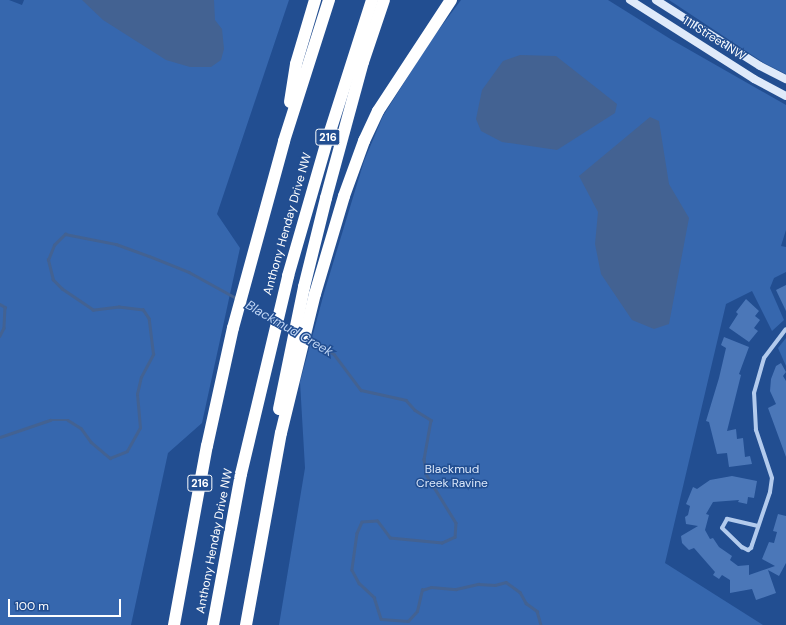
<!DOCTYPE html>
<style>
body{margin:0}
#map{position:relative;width:786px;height:625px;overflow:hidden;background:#224e91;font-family:"DM Sans",sans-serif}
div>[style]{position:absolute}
.green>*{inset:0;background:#3667ae}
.water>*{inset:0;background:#436292}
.stream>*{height:2.5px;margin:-1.25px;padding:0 1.25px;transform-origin:1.25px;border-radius:1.25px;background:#436292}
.building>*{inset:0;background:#4b77b8}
.minor>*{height:4px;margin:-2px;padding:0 2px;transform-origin:2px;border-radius:2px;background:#b3cbed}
.secondary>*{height:8px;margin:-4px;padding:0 4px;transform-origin:4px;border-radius:4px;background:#dfeafa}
.motorway>*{height:12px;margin:-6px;padding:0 6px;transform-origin:6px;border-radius:6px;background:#fff}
span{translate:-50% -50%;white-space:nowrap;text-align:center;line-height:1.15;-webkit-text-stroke:3px #224e91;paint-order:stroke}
.shield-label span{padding:1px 3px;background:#224e91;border:1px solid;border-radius:3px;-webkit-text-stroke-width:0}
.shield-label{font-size:11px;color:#fff;font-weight:700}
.street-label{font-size:12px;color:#fff}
.park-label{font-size:12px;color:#d9e6f9}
.water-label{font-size:13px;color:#bfd5f4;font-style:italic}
.scale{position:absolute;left:8px;top:599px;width:113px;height:18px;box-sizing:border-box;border:2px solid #fff;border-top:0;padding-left:5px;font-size:12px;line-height:14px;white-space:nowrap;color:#fff;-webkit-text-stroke:3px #224e91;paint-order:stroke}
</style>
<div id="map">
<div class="green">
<i style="clip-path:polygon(0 0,9px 0,22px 5px,24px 0,289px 0,217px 214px,240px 248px,202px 423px,168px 453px,131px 625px,0 625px)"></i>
<i style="clip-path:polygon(461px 0,608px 0,672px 40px,786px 105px,786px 230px,781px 246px,786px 247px,786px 272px,774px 278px,770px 288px,784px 320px,772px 331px,752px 291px,726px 304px,665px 563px,763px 625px,279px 625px,305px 468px,300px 382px,324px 293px,364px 161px,383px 116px,431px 40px)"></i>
<i style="clip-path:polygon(669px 0,786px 0,786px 74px,764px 63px)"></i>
<i style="clip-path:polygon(786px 338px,786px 366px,778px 348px)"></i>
</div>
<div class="water">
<i style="clip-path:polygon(82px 0,214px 0,215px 20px,222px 29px,224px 49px,221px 60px,211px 67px,190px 67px,166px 60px,103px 20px)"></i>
<i style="clip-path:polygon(520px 55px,556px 56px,617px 104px,615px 113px,557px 150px,502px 142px,481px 131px,476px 119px,482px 90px,503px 61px)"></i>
<i style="clip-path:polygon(650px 117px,659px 121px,669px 184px,689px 218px,669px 324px,654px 329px,632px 320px,601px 274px,595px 244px,598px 212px,579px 176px)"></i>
</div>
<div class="stream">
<i style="left:244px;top:302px;width:35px;rotate:31deg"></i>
<i style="left:0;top:304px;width:6px;rotate:31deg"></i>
<i style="left:5px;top:307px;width:21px;rotate:93deg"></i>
<i style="left:4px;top:328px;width:9px;rotate:117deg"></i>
<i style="left:280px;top:323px;width:13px;rotate:32deg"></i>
<i style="left:308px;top:339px;width:30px;rotate:30deg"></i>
<i style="left:334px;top:354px;width:45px;rotate:53.1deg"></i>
<i style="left:361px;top:390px;width:46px;rotate:12.5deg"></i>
<i style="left:406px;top:400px;width:13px;rotate:48deg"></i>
<i style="left:415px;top:410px;width:19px;rotate:32deg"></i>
<i style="left:431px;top:420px;width:40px;rotate:100deg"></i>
<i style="left:424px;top:459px;width:15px;rotate:82deg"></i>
<i style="left:426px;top:474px;width:57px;rotate:58.5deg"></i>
<i style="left:456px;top:523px;width:14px;rotate:94deg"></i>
<i style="left:455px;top:537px;width:14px;rotate:155deg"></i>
<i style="left:442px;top:543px;width:52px;rotate:-174.5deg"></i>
<i style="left:390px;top:538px;width:21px;rotate:-127deg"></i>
<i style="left:377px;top:521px;width:15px;rotate:176deg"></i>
<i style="left:362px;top:522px;width:12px;rotate:114deg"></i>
<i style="left:357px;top:533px;width:37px;rotate:98deg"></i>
<i style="left:352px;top:570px;width:15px;rotate:62deg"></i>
<i style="left:359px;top:583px;width:21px;rotate:43deg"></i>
<i style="left:374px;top:597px;width:23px;rotate:72deg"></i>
<i style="left:381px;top:619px;width:27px;rotate:4deg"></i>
<i style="left:408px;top:621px;width:13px;rotate:-48deg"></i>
<i style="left:417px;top:611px;width:22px;rotate:-77deg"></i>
<i style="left:422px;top:590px;width:9px;rotate:-18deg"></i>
<i style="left:431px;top:587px;width:25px;rotate:5deg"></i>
<i style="left:456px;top:589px;width:23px;rotate:-13deg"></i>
<i style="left:478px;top:584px;width:17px;rotate:3deg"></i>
<i style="left:495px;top:585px;width:11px;rotate:-15deg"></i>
<i style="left:506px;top:582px;width:17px;rotate:36deg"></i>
<i style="left:520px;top:592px;width:13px;rotate:61deg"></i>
<i style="left:526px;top:603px;width:14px;rotate:36deg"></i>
<i style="left:537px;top:611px;width:15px;rotate:74deg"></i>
<i style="left:0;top:437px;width:53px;rotate:-18.8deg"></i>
<i style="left:50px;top:420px;width:18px"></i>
<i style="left:68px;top:420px;width:15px;rotate:32deg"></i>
<i style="left:81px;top:428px;width:17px;rotate:54deg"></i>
<i style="left:91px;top:442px;width:25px;rotate:40deg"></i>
<i style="left:110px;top:458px;width:18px;rotate:-22deg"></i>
<i style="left:127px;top:451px;width:26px;rotate:-61deg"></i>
<i style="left:140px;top:428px;width:34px;rotate:-95deg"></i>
<i style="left:137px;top:394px;width:17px;rotate:-77deg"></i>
<i style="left:141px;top:377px;width:26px;rotate:-62deg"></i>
<i style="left:153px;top:354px;width:35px;rotate:-97deg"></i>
<i style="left:149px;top:319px;width:11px;rotate:-124deg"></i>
<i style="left:143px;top:310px;width:24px;rotate:-173deg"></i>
<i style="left:119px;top:307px;width:26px;rotate:173deg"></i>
<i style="left:93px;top:310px;width:37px;rotate:-146deg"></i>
<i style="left:62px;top:289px;width:13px;rotate:-135deg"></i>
<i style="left:53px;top:280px;width:21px;rotate:-104deg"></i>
<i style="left:48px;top:260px;width:16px;rotate:-68deg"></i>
<i style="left:54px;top:245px;width:16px;rotate:-45deg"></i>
<i style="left:65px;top:234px;width:52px;rotate:11.1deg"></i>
<i style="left:116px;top:244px;width:35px;rotate:20deg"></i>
<i style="left:149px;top:256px;width:43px;rotate:21.8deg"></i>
<i style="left:189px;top:272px;width:56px;rotate:28.9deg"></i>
</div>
<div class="building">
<i style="clip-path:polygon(786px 285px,786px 311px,776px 290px)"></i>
<i style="clip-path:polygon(746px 299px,759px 311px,755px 316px,760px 320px,754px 328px,758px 331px,749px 342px,729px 328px,738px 314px,736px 312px)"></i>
<i style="clip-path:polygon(724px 337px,749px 347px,739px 374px,741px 375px,727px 431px,736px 429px,737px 439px,743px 438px,745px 457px,750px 456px,752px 464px,729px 467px,727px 453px,717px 454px,709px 422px,706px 421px,719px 378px,726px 348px,721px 345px)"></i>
<i style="clip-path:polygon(781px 363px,786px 372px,783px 376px,786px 381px,786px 457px,768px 408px,776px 404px,770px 391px,771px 379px,776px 366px)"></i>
<i style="clip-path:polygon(732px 476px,757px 481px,754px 498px,748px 497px,747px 504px,738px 502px,739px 500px,713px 502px,706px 514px,709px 515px,705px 530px,710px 539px,713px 538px,719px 547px,732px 556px,730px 560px,738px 566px,749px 565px,749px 575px,775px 566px,762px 559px,769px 542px,774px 543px,777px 532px,773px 531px,778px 514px,786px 516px,786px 563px,779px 576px,768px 570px,776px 593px,756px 600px,752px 589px,730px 593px,730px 580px,722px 575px,719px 579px,713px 575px,715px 572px,694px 548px,689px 550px,682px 543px,681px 536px,698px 526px,686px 524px,685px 517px,688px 515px,690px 506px,686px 504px,693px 487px,697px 489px,710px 480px)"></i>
</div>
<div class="minor">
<i style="left:758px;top:526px;width:32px;rotate:-167deg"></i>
<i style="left:727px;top:519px;width:10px;rotate:119deg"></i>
<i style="left:722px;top:528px;width:28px;rotate:44deg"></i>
<i style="left:742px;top:547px;width:7px;rotate:27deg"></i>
<i style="left:748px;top:550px;width:4px;rotate:-34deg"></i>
<i style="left:751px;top:548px;width:3px;rotate:-72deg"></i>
<i style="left:752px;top:545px;width:56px;rotate:-71.2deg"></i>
<i style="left:770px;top:492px;width:14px;rotate:-82deg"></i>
<i style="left:772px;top:478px;width:51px;rotate:-108.4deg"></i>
<i style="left:756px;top:430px;width:37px;rotate:-93deg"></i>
<i style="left:754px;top:393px;width:36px;rotate:-74deg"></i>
<i style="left:764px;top:358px;width:36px;rotate:-53deg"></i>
</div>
<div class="secondary">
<i style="left:630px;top:0;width:147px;rotate:32.5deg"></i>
<i style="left:754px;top:79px;width:36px;rotate:28deg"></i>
<i style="left:656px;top:0;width:123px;rotate:32.4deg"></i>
<i style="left:760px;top:66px;width:29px;rotate:27deg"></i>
</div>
<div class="motorway">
<i style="left:290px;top:102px;width:38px;rotate:-81deg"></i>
<i style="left:296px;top:64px;width:67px;rotate:-73.5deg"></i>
<i style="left:279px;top:409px;width:125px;rotate:-78.4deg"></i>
<i style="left:304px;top:287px;width:92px;rotate:-76.1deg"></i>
<i style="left:326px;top:198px;width:141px;rotate:-74.8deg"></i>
<i style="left:363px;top:62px;width:65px;rotate:-71.3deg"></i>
<i style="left:174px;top:625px;width:182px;rotate:-79.6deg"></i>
<i style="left:207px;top:446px;width:121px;rotate:-77.6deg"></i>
<i style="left:233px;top:328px;width:194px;rotate:-74.7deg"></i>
<i style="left:284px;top:141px;width:148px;rotate:-72.3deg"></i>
<i style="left:213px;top:625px;width:154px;rotate:-79.5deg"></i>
<i style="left:241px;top:474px;width:204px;rotate:-76.6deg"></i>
<i style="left:288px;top:276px;width:141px;rotate:-73.9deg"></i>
<i style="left:327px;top:141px;width:148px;rotate:-72.3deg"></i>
<i style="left:246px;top:625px;width:195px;rotate:-79.7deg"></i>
<i style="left:281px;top:433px;width:143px;rotate:-76.3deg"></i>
<i style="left:315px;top:294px;width:102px;rotate:-73.5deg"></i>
<i style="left:344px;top:196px;width:59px;rotate:-70deg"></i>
<i style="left:364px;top:141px;width:33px;rotate:-65deg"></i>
<i style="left:378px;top:111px;width:133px;rotate:-56.7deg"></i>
</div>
<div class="shield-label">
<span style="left:328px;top:137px">216</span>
<span style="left:200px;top:483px">216</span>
</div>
<div class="street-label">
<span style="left:714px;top:39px;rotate:32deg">111 Street NW</span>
<span style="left:288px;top:224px;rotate:-74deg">Anthony Henday Drive NW</span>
<span style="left:215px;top:541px;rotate:-79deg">Anthony Henday Drive NW</span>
</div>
<div class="park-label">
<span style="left:452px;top:477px">Blackmud<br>Creek Ravine</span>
</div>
<div class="water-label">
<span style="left:289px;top:329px;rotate:30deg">Blackmud Creek</span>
</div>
<div class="scale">100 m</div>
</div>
